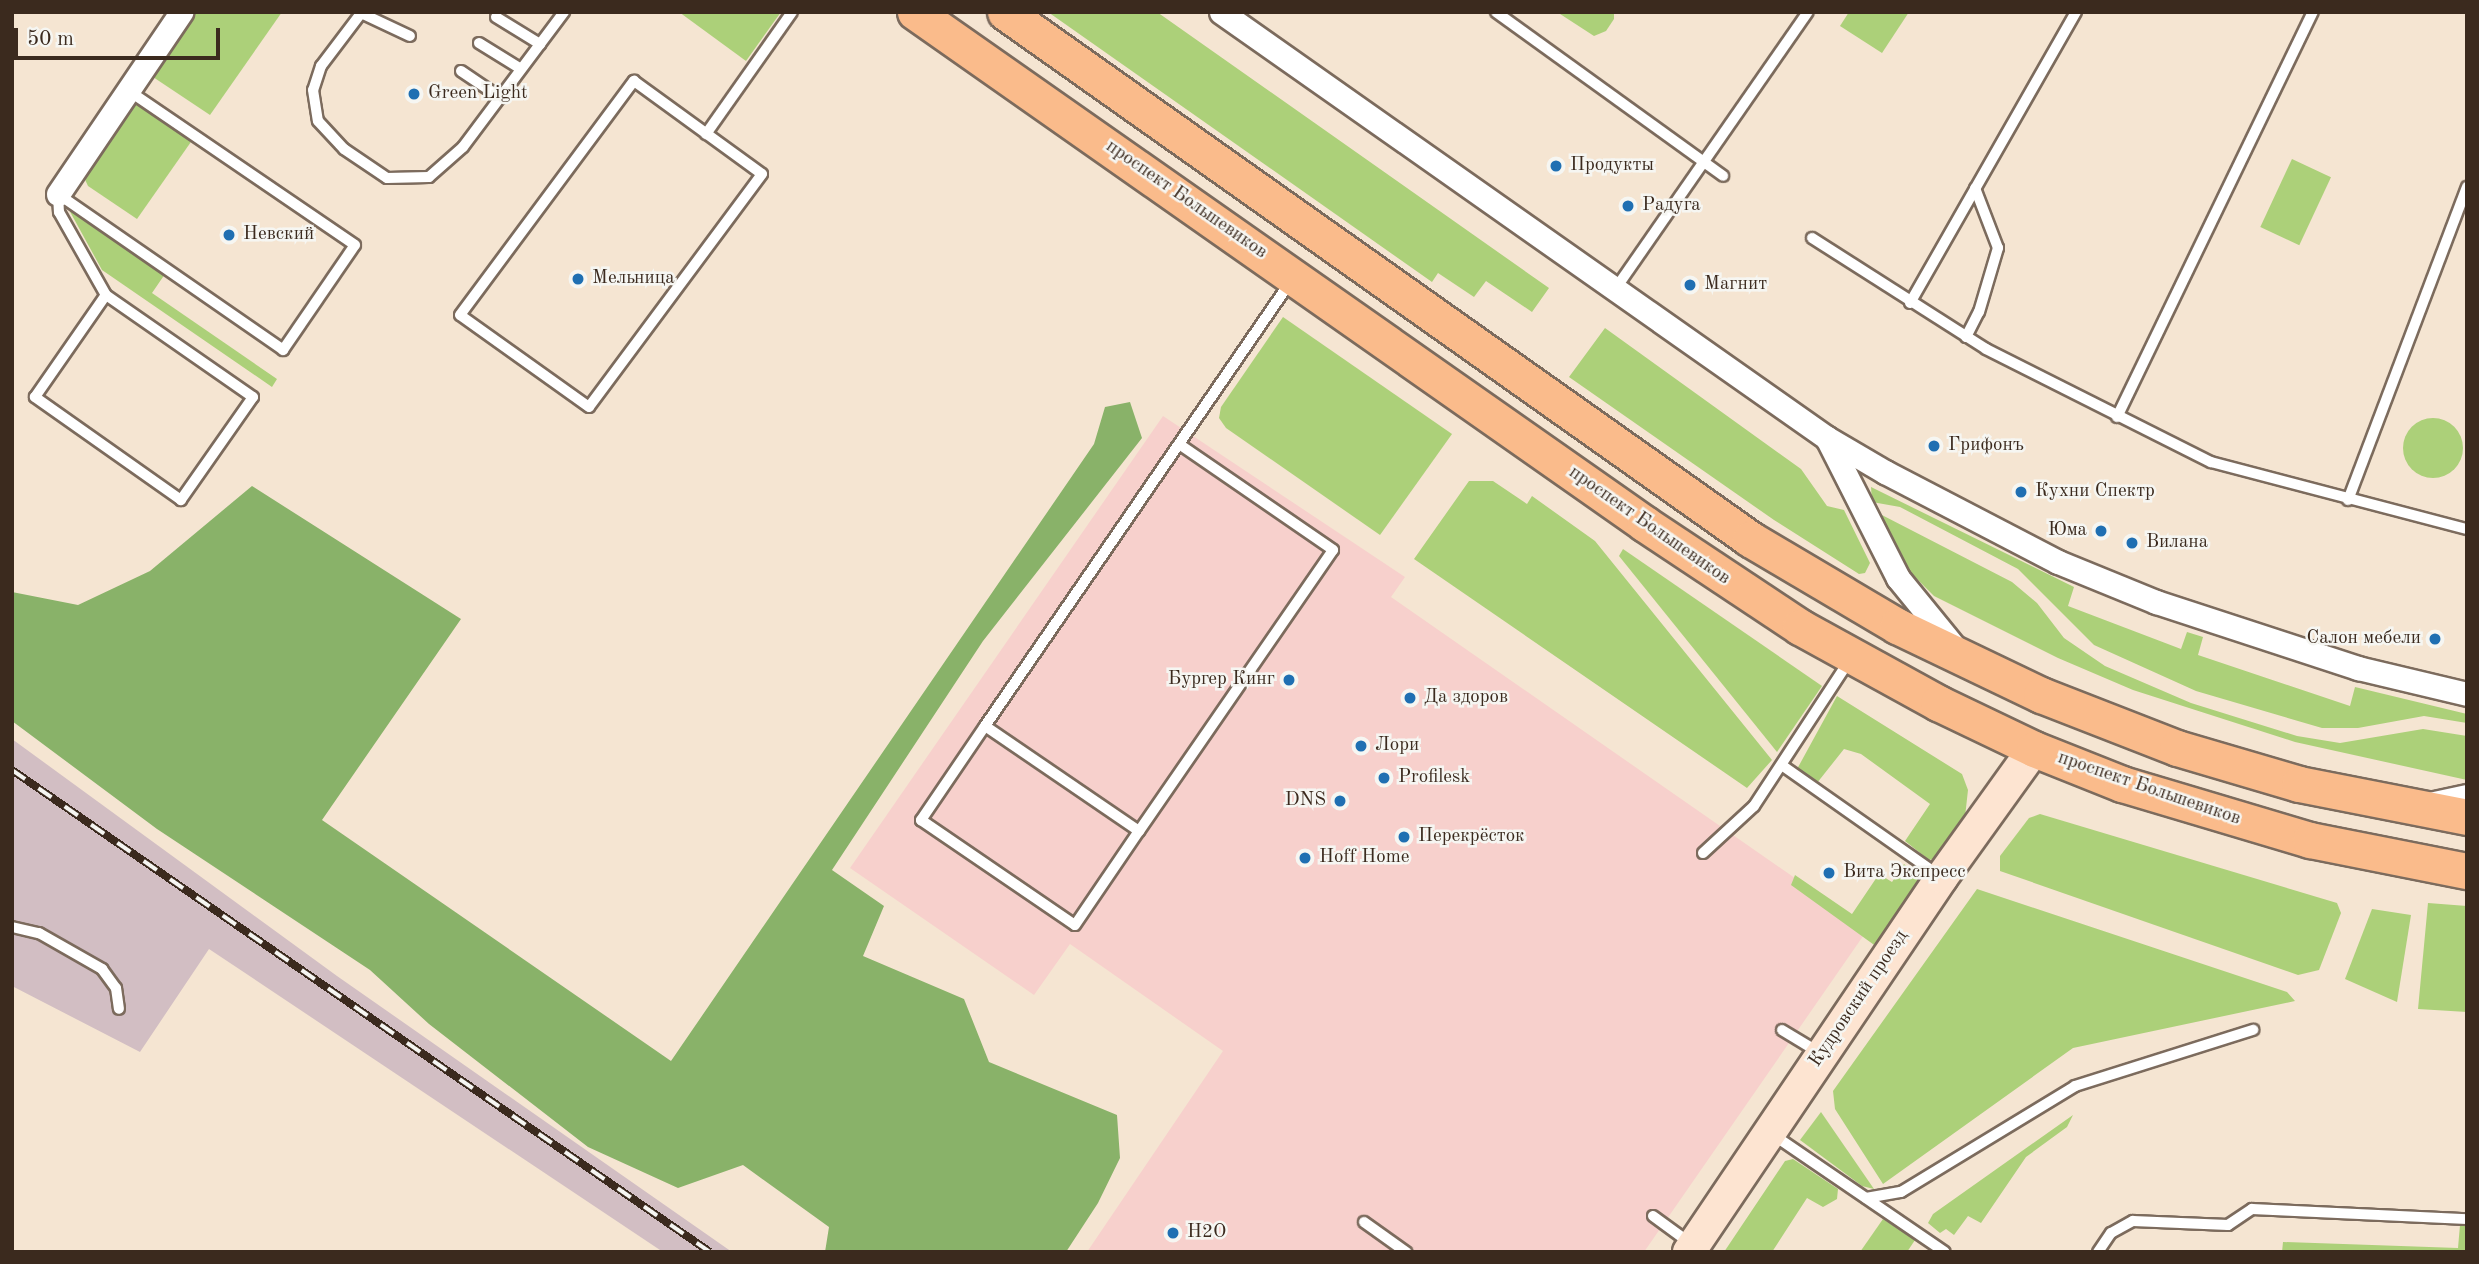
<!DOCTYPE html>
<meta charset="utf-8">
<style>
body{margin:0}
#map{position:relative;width:2479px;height:1264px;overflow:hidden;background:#f5e5d2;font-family:"Old Standard TT",serif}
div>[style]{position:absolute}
.built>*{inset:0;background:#f7d0cc}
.industrial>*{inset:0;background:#d2bec3}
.green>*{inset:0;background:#acd079;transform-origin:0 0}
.round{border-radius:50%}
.forest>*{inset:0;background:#89b269}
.roads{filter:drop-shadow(2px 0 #7c6b5d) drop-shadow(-2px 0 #7c6b5d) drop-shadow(0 2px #7c6b5d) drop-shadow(0 -2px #7c6b5d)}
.lane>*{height:10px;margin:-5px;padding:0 5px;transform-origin:5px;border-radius:5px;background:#fff}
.street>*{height:23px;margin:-11.5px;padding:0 11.5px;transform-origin:11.5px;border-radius:11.5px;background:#fff}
.secondary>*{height:32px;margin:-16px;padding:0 16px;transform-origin:16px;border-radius:16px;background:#fde4d1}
.primary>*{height:35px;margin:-17.5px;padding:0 17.5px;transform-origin:17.5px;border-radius:17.5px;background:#fabb8b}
.rail>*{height:8px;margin-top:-4px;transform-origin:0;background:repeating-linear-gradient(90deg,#f6f6f2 0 16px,#3b2a1e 0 32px);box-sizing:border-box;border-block:2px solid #3b2a1e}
.dots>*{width:19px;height:19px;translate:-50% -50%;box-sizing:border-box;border:4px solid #f6f6f2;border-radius:50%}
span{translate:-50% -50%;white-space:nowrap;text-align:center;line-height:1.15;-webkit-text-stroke:5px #f6f6f2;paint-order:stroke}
.poi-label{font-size:19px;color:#3b2a1e}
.left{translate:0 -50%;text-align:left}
.right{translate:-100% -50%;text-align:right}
.street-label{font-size:19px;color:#3b2a1e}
.frame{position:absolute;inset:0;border:14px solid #3b2a1e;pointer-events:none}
.scale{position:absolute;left:14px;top:28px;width:206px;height:32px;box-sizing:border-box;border:4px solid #3b2a1e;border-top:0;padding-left:9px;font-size:21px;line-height:24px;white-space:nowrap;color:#3b2a1e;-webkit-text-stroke:5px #f6f6f2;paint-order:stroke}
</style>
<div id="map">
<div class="built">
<i style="clip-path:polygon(1163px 416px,1405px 577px,1391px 597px,1868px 929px,1644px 1252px,1087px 1252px,1223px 1051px,1070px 944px,1034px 995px,850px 868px)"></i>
</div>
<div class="industrial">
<i style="clip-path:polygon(12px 739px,337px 976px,732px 1252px,663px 1252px,209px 949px,140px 1052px,12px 986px)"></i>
</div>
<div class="green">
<i style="clip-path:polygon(193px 12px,282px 12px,210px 115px,150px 75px)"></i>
<i style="clip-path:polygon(679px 12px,781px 12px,746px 61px)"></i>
<i style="clip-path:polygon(1048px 12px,1157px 12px,1549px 288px,1532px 312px,1486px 281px,1474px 297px,1438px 273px,1432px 282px)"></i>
<i style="clip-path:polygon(1557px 12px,1614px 12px,1614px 19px,1606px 31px,1594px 36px)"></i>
<i style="clip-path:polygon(1849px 12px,1909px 12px,1882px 53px,1840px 26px)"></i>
<i style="clip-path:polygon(132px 97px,193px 139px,137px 219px,88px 186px,82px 173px)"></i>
<i style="left:2292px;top:159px;width:43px;height:75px;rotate:25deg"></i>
<i style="clip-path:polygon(68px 208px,165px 274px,152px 293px,277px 379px,272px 387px,102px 270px)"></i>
<i style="clip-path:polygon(1283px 317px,1452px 434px,1380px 535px,1226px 428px,1219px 418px,1221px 407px)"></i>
<i style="clip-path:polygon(1605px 328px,1801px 469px,1827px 506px,1844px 510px,1870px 563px,1865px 573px,1859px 574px,1774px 520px,1569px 377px)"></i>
<i class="round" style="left:2403px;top:418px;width:60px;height:60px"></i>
<i style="clip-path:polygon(1469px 481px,1493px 481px,1527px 504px,1532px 496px,1595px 541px,1772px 760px,1747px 788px,1414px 559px)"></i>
<i style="clip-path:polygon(1871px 487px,2074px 587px,2068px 606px,2181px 649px,2187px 632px,2203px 637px,2198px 655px,2350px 706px,2355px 687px,2467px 714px,2467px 723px,2424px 716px,2358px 728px,2322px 728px,2196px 691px,2094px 645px,2018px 569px,1900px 507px,1872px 502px)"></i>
<i style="clip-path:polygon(1878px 513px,2012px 582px,2037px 603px,2064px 638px,2105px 666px,2191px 703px,2297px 736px,2340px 743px,2423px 729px,2467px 736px,2467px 780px,2295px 742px,2133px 690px,2058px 658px,1934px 596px,1910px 572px)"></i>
<i style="clip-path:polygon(1623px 549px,1822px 686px,1777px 752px,1619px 556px)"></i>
<i style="clip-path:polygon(1837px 696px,1962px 774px,1968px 790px,1965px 817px,1937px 858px,1929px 860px,1905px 841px,1930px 804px,1861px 754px,1844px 749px,1817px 783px,1796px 771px)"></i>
<i style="clip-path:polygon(2040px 814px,2337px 903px,2341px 913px,2319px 970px,2298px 975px,2000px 871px,2000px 856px,2029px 818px)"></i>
<i style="clip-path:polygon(1904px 864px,1917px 875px,1919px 887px,1877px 947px,1791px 885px,1795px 875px,1852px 914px,1879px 874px,1892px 882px)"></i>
<i style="clip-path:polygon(1977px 889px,2287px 992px,2295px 1001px,2073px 1048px,1883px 1184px,1835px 1109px,1833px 1091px)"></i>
<i style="clip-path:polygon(2428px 903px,2467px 906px,2467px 1012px,2418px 1009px)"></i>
<i style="clip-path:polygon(2372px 909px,2411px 915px,2397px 1002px,2345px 979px)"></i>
<i style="clip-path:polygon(1821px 1112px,1874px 1189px,1862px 1186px,1800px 1140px)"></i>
<i style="clip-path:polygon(2073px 1115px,2067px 1127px,2026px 1157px,1981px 1223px,1968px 1216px,1954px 1235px,1946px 1229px,1940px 1233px,1928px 1223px,1933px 1214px)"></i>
<i style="clip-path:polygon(1793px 1159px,1838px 1189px,1837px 1199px,1823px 1207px,1807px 1198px,1772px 1252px,1724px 1252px,1785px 1161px)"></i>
<i style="clip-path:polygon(1883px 1219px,1915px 1240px,1907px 1252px,1860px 1252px)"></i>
<i style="clip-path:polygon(2460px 1225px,2467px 1225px,2467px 1252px,2282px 1252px,2283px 1242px,2458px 1248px)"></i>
</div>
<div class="forest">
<i style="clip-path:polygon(1130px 402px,1142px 438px,983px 641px,832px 870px,884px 906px,863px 956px,964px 999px,989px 1062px,1117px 1115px,1120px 1158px,1098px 1203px,1066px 1252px,825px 1252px,829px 1227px,743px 1165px,678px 1188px,588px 1147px,429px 1024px,370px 970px,157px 829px,12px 721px,12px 592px,78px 605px,150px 571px,252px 486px,461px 619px,322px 820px,671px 1061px,1094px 444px,1105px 407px)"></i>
</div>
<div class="roads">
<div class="lane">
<i style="left:362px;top:12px;width:68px;rotate:127.2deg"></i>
<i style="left:321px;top:66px;width:25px;rotate:108deg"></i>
<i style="left:313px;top:90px;width:31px;rotate:81deg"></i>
<i style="left:318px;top:121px;width:38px;rotate:47deg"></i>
<i style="left:344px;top:149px;width:52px;rotate:34deg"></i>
<i style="left:387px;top:178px;width:42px;rotate:-1.4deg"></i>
<i style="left:429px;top:177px;width:45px;rotate:-41.4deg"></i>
<i style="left:463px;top:147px;width:169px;rotate:-53.2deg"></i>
<i style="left:1496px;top:12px;width:280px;rotate:35.8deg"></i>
<i style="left:361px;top:13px;width:54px;rotate:25.1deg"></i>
<i style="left:496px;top:17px;width:52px;rotate:31.5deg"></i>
<i style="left:479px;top:43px;width:49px;rotate:31.8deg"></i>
<i style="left:461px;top:71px;width:48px;rotate:34deg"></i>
<i style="left:634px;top:81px;width:158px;rotate:36deg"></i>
<i style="left:762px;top:174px;width:290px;rotate:126.6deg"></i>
<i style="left:589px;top:407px;width:158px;rotate:-144.5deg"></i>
<i style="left:460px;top:315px;width:292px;rotate:-53.4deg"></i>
<i style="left:706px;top:134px;width:149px;rotate:-54.8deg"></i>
<i style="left:58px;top:194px;width:18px;rotate:87deg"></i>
<i style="left:59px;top:212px;width:95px;rotate:60.5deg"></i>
<i style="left:106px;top:295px;width:179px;rotate:34.8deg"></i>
<i style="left:253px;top:397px;width:126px;rotate:125deg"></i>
<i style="left:181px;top:500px;width:179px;rotate:-144.8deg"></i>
<i style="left:35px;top:397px;width:124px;rotate:-55.2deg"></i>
<i style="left:58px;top:194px;width:274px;rotate:34.7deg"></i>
<i style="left:283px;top:350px;width:127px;rotate:-55.6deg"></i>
<i style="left:355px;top:245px;width:275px;rotate:-145.7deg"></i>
<i style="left:1812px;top:238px;width:206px;rotate:32.5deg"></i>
<i style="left:1986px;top:349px;width:252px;rotate:26.7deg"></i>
<i style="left:2211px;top:462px;width:265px;rotate:14.7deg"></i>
<i style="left:1616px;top:288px;width:336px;rotate:-55.2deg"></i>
<i style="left:1910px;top:303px;width:335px;rotate:-60.3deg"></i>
<i style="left:1966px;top:337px;width:28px;rotate:-63deg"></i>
<i style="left:1979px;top:312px;width:67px;rotate:-73.5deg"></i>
<i style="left:1998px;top:248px;width:64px;rotate:-111deg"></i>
<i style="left:2117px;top:417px;width:450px;rotate:-64.2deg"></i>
<i style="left:1179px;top:444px;width:187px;rotate:34.5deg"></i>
<i style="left:1333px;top:550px;width:341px;rotate:124.6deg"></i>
<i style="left:1139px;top:831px;width:186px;rotate:-145.7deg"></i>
<i style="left:985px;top:726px;width:540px;rotate:-55.49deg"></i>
<i style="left:2348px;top:500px;width:335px;rotate:-69.2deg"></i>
<i style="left:985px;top:726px;width:114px;rotate:124.2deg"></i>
<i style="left:921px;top:820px;width:186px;rotate:34.3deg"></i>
<i style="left:1075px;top:925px;width:114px;rotate:-55.8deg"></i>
<i style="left:1783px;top:766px;width:189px;rotate:35.1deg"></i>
<i style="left:1703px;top:853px;width:69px;rotate:-42.7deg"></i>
<i style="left:1754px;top:806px;width:177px;rotate:-56.8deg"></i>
<i style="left:12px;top:927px;width:28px;rotate:13deg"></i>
<i style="left:39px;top:933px;width:73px;rotate:29.7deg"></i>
<i style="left:102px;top:969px;width:24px;rotate:54deg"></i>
<i style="left:116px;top:988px;width:21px;rotate:82deg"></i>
<i style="left:1782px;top:1030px;width:44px;rotate:31.2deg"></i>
<i style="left:1772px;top:1134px;width:209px;rotate:34.3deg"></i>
<i style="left:1866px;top:1198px;width:36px;rotate:-10deg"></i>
<i style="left:1901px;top:1192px;width:204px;rotate:-31.3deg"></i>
<i style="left:2075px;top:1086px;width:187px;rotate:-17.5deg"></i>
<i style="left:1653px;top:1216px;width:46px;rotate:36.1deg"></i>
<i style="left:1364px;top:1222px;width:52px;rotate:35.5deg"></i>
<i style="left:2098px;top:1252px;width:23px;rotate:-56deg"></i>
<i style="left:2111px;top:1233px;width:25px;rotate:-29deg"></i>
<i style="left:2133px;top:1221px;width:95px;rotate:2.4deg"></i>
<i style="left:2228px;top:1225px;width:29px;rotate:-34deg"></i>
<i style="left:2252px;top:1209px;width:215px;rotate:2.7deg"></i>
</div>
<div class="street">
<i style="left:1221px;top:12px;width:741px;rotate:35.11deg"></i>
<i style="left:1827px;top:438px;width:67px;rotate:30.4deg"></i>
<i style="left:1885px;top:472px;width:195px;rotate:27.5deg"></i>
<i style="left:2058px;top:562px;width:106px;rotate:22.2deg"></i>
<i style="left:2156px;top:602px;width:213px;rotate:18.1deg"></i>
<i style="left:2358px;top:668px;width:112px;rotate:13.4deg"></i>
<i style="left:58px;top:194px;width:220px;rotate:-55.9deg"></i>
<i style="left:1827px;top:438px;width:157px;rotate:63.1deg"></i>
<i style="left:1898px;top:578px;width:92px;rotate:50.8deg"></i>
<i style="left:2429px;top:804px;width:39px;rotate:-12deg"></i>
</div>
<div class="secondary">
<i style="left:1689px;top:1252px;width:452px;rotate:-56deg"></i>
<i style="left:1942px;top:877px;width:158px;rotate:-54.3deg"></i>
</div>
<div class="primary">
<i style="left:915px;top:12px;width:892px;rotate:35.04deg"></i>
<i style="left:1645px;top:524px;width:186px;rotate:33.6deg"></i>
<i style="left:1800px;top:627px;width:158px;rotate:28.8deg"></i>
<i style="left:1938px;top:703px;width:106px;rotate:25.6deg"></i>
<i style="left:2034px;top:749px;width:95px;rotate:21.7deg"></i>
<i style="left:2122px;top:784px;width:196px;rotate:16.6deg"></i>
<i style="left:2310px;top:840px;width:160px;rotate:11.2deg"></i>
<i style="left:1005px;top:12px;width:913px;rotate:35.27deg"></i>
<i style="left:1750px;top:539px;width:171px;rotate:30.6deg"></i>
<i style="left:1897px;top:626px;width:160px;rotate:25.6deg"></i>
<i style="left:2041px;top:695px;width:146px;rotate:21.3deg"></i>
<i style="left:2177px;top:748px;width:127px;rotate:16.4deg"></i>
<i style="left:2299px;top:784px;width:171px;rotate:11.1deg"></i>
</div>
</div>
<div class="rail">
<i style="left:12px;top:770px;width:848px;rotate:34.63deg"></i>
</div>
<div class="dots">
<i style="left:414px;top:94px;background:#1f6fb2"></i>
<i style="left:1556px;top:166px;background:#1f6fb2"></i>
<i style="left:1628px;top:206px;background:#1f6fb2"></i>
<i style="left:229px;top:235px;background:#1f6fb2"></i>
<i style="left:578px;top:279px;background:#1f6fb2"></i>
<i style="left:1690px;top:285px;background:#1f6fb2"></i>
<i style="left:1934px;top:446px;background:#1f6fb2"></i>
<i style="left:2021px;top:492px;background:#1f6fb2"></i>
<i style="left:2101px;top:531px;background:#1f6fb2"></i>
<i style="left:2132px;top:543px;background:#1f6fb2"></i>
<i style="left:2435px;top:639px;background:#1f6fb2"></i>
<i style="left:1289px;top:680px;background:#1f6fb2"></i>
<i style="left:1410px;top:698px;background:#1f6fb2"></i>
<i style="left:1361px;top:746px;background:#1f6fb2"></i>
<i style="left:1384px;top:778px;background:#1f6fb2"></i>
<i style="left:1340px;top:801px;background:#1f6fb2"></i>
<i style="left:1404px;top:837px;background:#1f6fb2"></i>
<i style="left:1305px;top:858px;background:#1f6fb2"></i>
<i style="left:1829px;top:873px;background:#1f6fb2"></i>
<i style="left:1173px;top:1233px;background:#1f6fb2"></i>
</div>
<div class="poi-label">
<span class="left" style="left:428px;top:94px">Green Light</span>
<span class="left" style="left:1570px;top:166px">Продукты</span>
<span class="left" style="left:1642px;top:206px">Радуга</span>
<span class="left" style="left:243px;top:235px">Невский</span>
<span class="left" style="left:592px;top:279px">Мельница</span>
<span class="left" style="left:1704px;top:285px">Магнит</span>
<span class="left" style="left:1948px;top:446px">Грифонъ</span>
<span class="left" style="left:2035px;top:492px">Кухни Спектр</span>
<span class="right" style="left:2087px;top:531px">Юма</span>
<span class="left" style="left:2146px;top:543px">Вилана</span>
<span class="right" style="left:2421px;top:639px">Салон мебели</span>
<span class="right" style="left:1275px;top:680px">Бургер Кинг</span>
<span class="left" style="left:1424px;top:698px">Да здоров</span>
<span class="left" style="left:1375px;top:746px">Лори</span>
<span class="left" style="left:1398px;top:778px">Profilesk</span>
<span class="right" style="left:1326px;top:801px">DNS</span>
<span class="left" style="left:1418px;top:837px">Перекрёсток</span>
<span class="left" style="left:1319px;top:858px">Hoff Home</span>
<span class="left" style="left:1843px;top:873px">Вита Экспресс</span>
<span class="left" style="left:1187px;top:1233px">H2O</span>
</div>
<div class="street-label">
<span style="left:1186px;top:200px;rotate:35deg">проспект Большевиков</span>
<span style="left:1649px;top:526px;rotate:35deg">проспект Большевиков</span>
<span style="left:2149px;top:789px;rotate:19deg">проспект Большевиков</span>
<span style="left:1859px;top:999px;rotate:-56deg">Кудровский проезд</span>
</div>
<div class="frame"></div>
<div class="scale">50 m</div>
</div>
